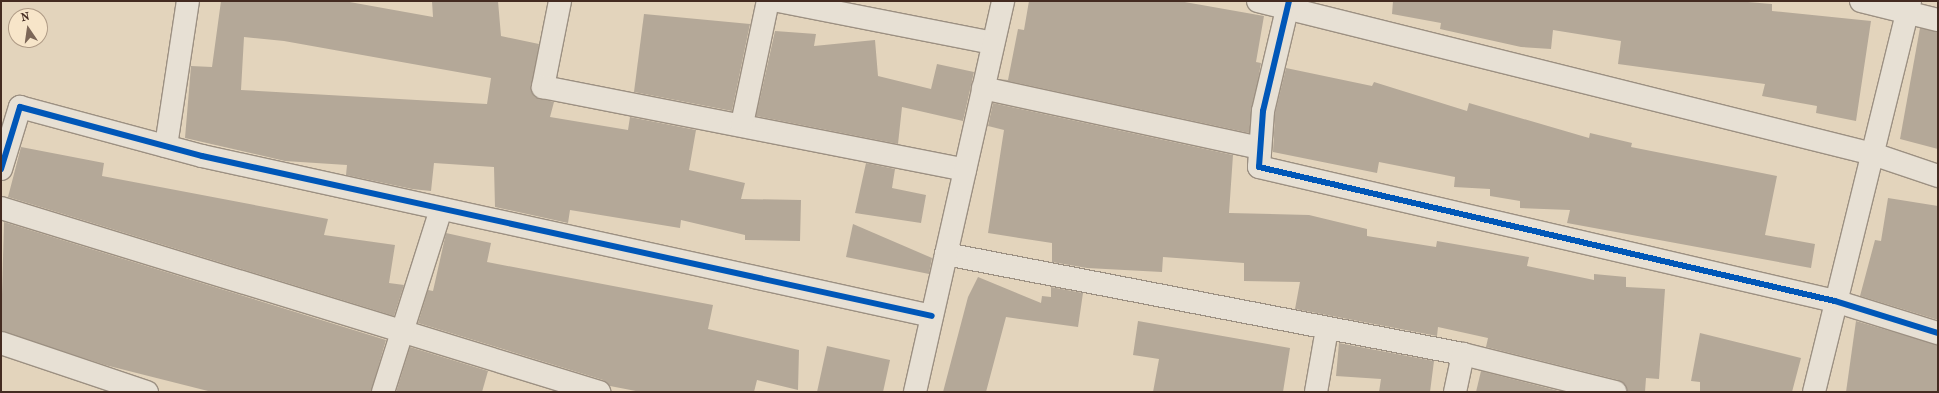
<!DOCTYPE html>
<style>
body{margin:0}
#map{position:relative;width:1939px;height:393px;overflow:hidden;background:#e3d4bc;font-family:"IM FELL French Canon",serif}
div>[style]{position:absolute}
.building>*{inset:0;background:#b4a898}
.roads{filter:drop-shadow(1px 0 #9c9082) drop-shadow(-1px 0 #9c9082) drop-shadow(0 1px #9c9082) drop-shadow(0 -1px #9c9082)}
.minor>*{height:22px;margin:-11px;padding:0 11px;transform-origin:11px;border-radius:11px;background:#e7e0d4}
.cycleway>*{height:6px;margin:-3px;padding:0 3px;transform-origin:3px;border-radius:3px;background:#0057b8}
span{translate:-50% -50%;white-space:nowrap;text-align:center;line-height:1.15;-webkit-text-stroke:3px #f7e5c9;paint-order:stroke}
.frame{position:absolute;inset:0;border:2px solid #442b21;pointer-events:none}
.north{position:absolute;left:8px;top:8px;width:40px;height:40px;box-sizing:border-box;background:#f7e5c9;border:1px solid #af9b86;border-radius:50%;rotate:347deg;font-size:11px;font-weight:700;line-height:16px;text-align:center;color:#442b21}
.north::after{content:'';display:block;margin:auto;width:14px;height:18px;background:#7c6657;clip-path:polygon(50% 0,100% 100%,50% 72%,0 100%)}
</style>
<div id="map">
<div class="building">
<i style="clip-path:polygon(evenodd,221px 1px,344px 1px,433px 17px,432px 1px,498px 1px,501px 36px,539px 44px,531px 91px,535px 97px,554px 102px,550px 117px,628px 130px,630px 117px,696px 130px,689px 170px,745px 183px,741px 199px,801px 200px,800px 241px,745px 240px,745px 235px,681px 220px,680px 228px,570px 210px,568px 223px,495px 207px,494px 167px,434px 163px,431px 191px,412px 189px,346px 175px,347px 165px,285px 161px,185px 138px,191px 66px,212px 67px,221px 1px,244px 37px,284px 41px,491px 78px,487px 104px,241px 90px,244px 37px)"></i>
<i style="clip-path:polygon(1029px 1px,1179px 1px,1264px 16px,1256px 62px,1261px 63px,1249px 133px,998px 79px,1008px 80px,1018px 29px,1024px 30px)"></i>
<i style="clip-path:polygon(1393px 1px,1736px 1px,1772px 4px,1772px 11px,1871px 21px,1856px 121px,1816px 113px,1817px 106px,1762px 96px,1765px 84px,1618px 64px,1621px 41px,1553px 30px,1551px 49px,1521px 47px,1440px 29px,1441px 23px,1392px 14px)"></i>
<i style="clip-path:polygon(644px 14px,750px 24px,732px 111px,634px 92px)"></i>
<i style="clip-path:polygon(1920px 28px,1938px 32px,1938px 149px,1900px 139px)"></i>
<i style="clip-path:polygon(775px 31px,816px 34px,814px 46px,875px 40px,878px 76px,931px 89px,937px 64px,974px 72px,963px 121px,902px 107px,898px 144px,756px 116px)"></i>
<i style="clip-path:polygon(1286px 68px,1372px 86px,1374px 82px,1467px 111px,1469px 103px,1589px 138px,1590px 133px,1632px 143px,1631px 147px,1777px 176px,1765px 235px,1815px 244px,1811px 268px,1567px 223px,1570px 210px,1520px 208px,1520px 201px,1490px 196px,1490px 189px,1454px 187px,1455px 177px,1379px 162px,1377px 173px,1273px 152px,1275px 113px)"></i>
<i style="clip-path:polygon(993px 103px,1233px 155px,1229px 213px,1309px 215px,1367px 229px,1367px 236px,1436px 247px,1437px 241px,1529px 257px,1527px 266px,1594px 280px,1594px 274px,1626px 277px,1626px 287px,1665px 289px,1659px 379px,1646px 378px,1645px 392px,1627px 392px,1618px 380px,1486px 347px,1488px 338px,1438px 327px,1437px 336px,1295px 309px,1300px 282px,1244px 281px,1244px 263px,1163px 257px,1162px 272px,1087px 268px,1052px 262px,1052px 243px,988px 233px,1004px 130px,988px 126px)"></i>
<i style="clip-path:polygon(21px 147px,104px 163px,102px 176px,328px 219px,324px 235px,395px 245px,389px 283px,404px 285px,394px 316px,8px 197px)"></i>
<i style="clip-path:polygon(866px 163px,895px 169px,892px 188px,926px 195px,921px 223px,855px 213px)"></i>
<i style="clip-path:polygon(1888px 198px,1938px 206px,1938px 320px,1860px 296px,1875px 240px,1881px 241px)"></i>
<i style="clip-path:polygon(4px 222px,386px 340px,371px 392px,212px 392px,105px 365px,1px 331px)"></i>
<i style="clip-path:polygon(853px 224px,932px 258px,929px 274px,846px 257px)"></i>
<i style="clip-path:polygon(446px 233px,491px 243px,487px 262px,713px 305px,708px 329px,799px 350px,798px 390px,757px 380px,754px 392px,641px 392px,610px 386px,603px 380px,418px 323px,428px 290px,433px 291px)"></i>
<i style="clip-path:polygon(978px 277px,1041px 303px,1042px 296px,1051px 297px,1051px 287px,1083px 293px,1078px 327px,1006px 317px,986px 392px,943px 392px,968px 297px)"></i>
<i style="clip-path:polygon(1138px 321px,1290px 348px,1283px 392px,1153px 392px,1159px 359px,1133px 355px)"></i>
<i style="clip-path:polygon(1856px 321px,1938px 345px,1938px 392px,1846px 392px)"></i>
<i style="clip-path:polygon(1700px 333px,1801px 358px,1792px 392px,1700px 392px,1700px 382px,1691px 381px)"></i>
<i style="clip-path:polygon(1339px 343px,1434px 361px,1430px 392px,1379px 392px,1381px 379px,1336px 376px)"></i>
<i style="clip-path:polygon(827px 346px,890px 360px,883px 392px,817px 392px)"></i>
<i style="clip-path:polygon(410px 347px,488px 371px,482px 392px,396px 392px)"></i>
<i style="clip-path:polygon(1481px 371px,1563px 392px,1476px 392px)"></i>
</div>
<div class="roads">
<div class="minor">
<i style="left:560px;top:1px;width:88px;rotate:101.2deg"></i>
<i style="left:543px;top:87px;width:430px;rotate:11.1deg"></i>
<i style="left:779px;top:1px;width:218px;rotate:11.1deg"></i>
<i style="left:1258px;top:1px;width:634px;rotate:13.97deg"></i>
<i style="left:1873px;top:154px;width:69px;rotate:18.7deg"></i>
<i style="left:1289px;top:1px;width:113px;rotate:103.3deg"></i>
<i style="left:1263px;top:111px;width:56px;rotate:94.1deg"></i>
<i style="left:1259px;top:167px;width:591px;rotate:13.1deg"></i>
<i style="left:1835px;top:301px;width:108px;rotate:17.3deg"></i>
<i style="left:1861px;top:1px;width:79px;rotate:13.9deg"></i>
<i style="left:983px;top:88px;width:283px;rotate:12.2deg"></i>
<i style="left:742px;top:124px;width:126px;rotate:-78.1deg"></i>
<i style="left:166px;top:146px;width:147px;rotate:-81.4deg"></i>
<i style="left:1px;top:169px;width:65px;rotate:-73deg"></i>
<i style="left:20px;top:107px;width:188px;rotate:15.1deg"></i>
<i style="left:202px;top:156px;width:747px;rotate:12.36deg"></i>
<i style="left:1px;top:208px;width:626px;rotate:17.1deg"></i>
<i style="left:946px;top:254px;width:527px;rotate:10.95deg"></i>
<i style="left:1463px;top:354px;width:157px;rotate:14deg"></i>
<i style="left:1px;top:343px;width:154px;rotate:18.6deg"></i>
<i style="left:383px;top:392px;width:192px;rotate:-72.4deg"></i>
<i style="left:915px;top:392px;width:401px;rotate:-77.3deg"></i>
<i style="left:1316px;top:392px;width:64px;rotate:-80.1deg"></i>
<i style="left:1455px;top:392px;width:39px;rotate:-78deg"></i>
<i style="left:1814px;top:392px;width:403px;rotate:-76.2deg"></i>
</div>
</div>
<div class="cycleway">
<i style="left:1289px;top:1px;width:113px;rotate:103.3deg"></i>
<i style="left:1263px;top:111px;width:56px;rotate:94.1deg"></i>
<i style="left:1259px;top:167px;width:591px;rotate:13.1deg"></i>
<i style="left:1835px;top:301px;width:108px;rotate:17.3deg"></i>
<i style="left:1px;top:169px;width:65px;rotate:-73deg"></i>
<i style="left:20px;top:107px;width:188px;rotate:15.1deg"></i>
<i style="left:202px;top:156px;width:747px;rotate:12.36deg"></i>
</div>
<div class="frame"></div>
<div class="north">N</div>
</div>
